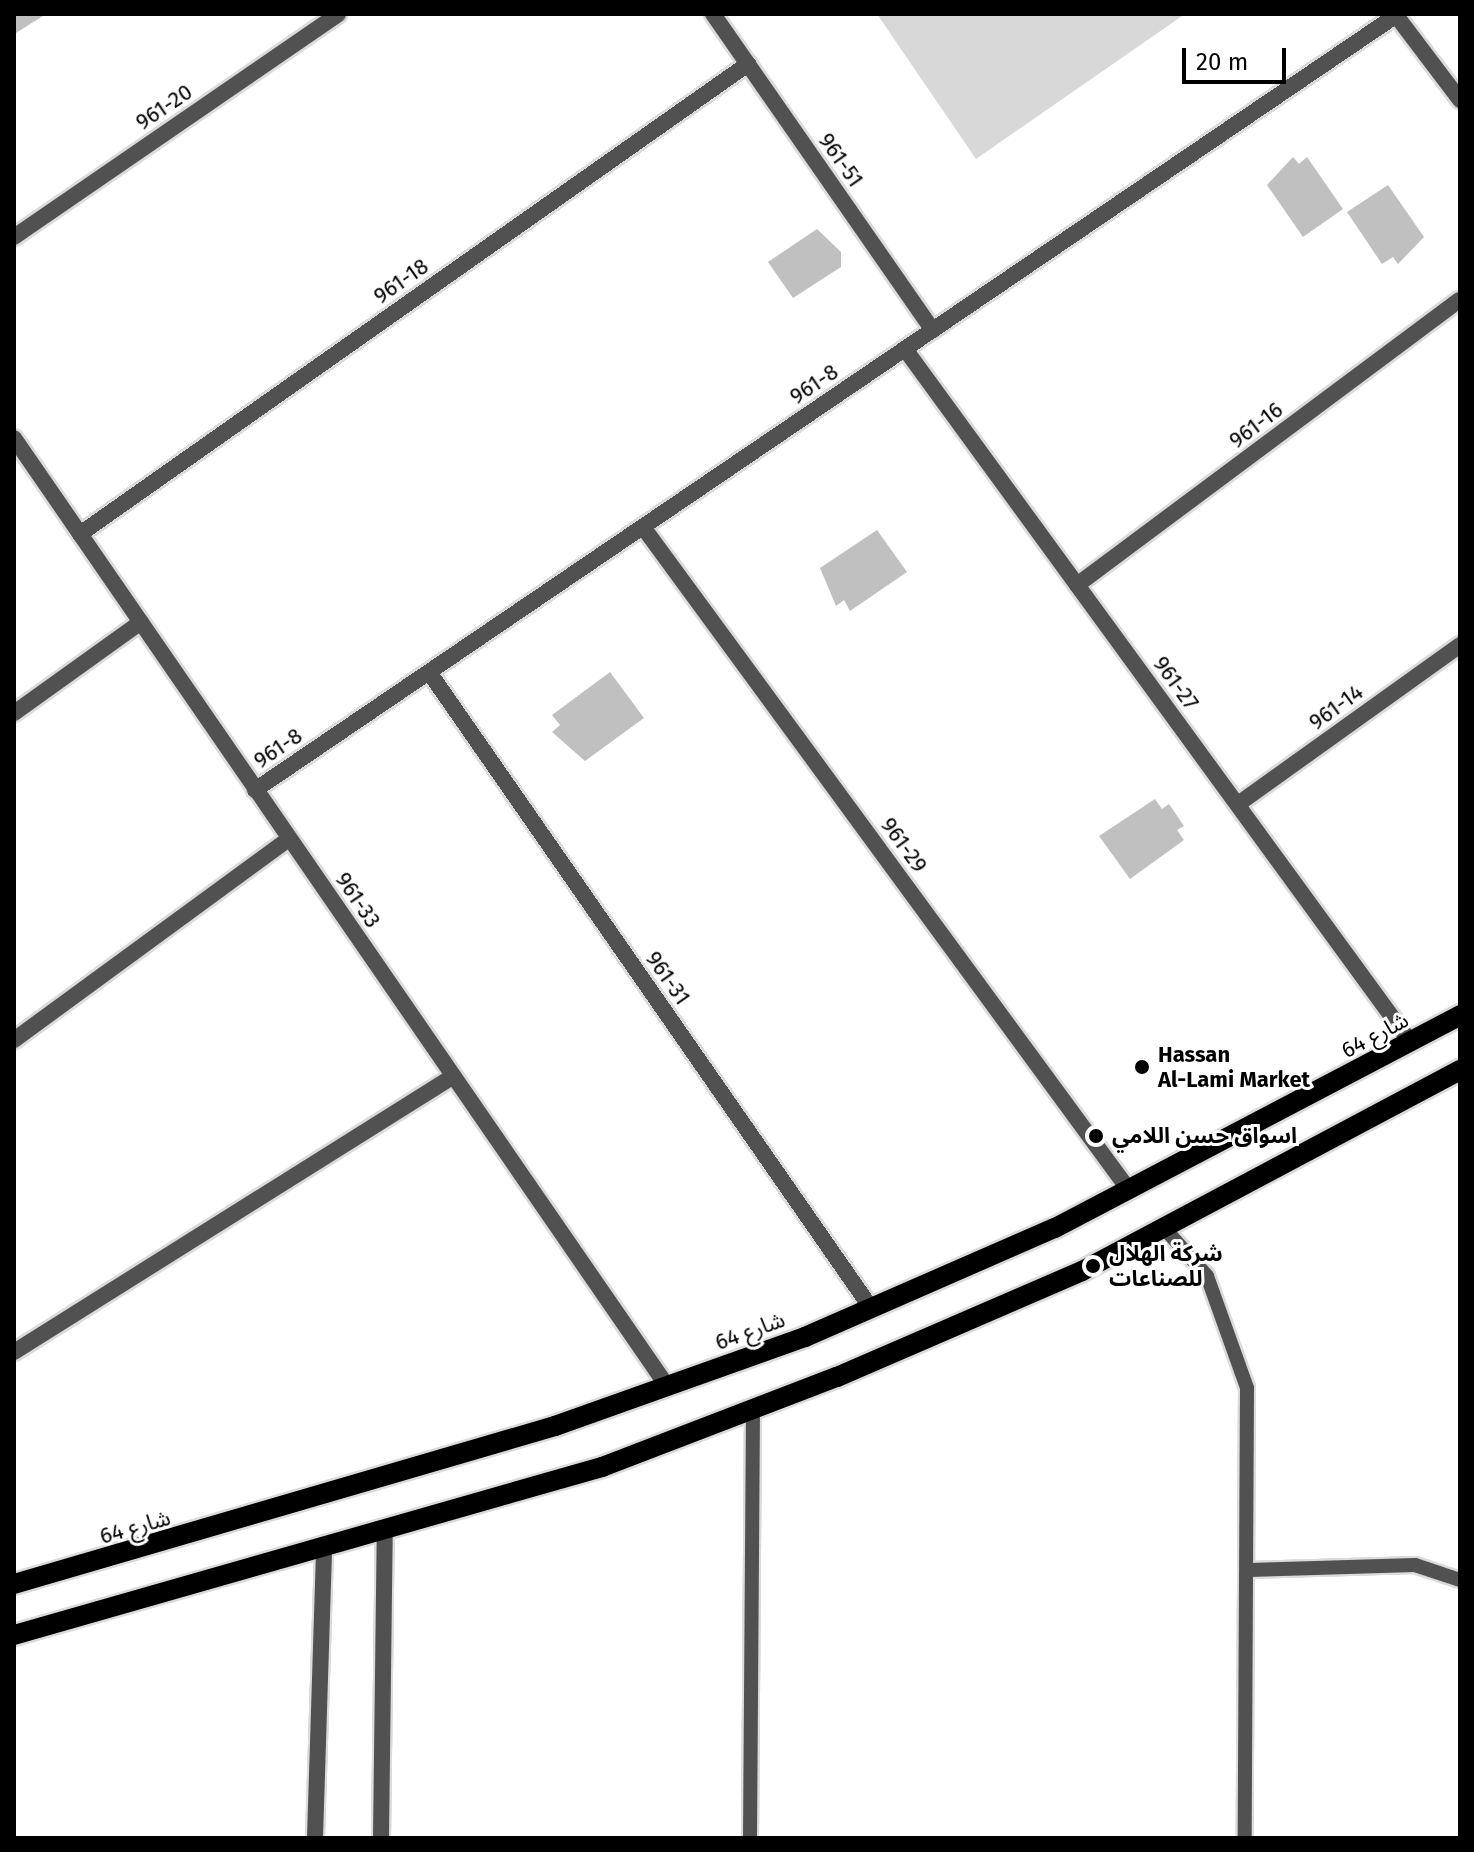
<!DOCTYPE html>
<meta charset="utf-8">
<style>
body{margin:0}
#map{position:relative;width:1474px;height:1852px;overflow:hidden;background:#fff;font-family:"Fira Sans","Noto Sans Arabic",sans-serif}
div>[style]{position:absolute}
.green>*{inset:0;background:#d8d8d8}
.building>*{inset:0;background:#c0c0c0}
.roads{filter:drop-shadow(2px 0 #dbdbdb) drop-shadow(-2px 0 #dbdbdb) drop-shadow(0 2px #dbdbdb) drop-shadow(0 -2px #dbdbdb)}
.service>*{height:14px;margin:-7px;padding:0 7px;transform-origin:7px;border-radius:7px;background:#515151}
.minor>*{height:16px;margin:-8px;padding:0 8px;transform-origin:8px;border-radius:8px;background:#515151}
.tertiary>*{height:16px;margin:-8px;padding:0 8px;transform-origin:8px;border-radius:8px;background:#515151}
.primary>*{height:20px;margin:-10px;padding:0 10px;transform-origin:10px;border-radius:10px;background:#000}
.dots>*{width:22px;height:22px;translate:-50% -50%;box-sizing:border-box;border:4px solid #fff;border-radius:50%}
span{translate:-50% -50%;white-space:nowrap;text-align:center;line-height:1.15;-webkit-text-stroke:6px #fff;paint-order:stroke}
.street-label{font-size:22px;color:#000}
.poi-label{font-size:22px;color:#000;font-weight:700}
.left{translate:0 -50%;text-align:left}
.frame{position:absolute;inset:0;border:16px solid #000;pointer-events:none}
.scale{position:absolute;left:1182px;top:48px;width:104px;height:36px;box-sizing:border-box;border:4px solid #000;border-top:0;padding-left:10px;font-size:24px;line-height:28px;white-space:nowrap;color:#000;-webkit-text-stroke:6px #fff;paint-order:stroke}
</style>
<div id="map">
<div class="green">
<i style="clip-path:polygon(877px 14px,1185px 14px,976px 159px)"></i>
</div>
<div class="building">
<i style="clip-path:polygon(14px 14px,46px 14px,16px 33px)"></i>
<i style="clip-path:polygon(1293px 157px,1299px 164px,1307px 157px,1343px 209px,1303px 237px,1267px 185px)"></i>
<i style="clip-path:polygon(1388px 185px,1424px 237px,1398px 264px,1393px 257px,1382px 264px,1347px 212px)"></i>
<i style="clip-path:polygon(817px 229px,841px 252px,841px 267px,793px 298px,768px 262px)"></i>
<i style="clip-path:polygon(877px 530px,907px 572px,850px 611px,844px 600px,836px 606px,820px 568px)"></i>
<i style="clip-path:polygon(610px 672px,644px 718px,585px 761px,552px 732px,560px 725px,552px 715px)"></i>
<i style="clip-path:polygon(1155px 799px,1162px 809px,1169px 804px,1184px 826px,1177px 830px,1184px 840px,1130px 879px,1099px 836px)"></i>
</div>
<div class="roads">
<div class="service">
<i style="left:1165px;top:1229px;width:63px;rotate:48.2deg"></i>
<i style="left:1207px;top:1276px;width:119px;rotate:70.3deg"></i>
<i style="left:1247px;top:1388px;width:450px;rotate:90.3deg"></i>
<i style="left:1249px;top:1570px;width:166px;rotate:-1.7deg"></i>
<i style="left:1415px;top:1565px;width:47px;rotate:18.4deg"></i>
<i style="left:750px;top:1838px;width:429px;rotate:-89.6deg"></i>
</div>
<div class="minor">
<i style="left:713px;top:14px;width:385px;rotate:55.2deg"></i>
<i style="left:1395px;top:14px;width:108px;rotate:52.9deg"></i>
<i style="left:14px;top:237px;width:393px;rotate:-34.5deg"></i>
<i style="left:905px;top:349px;width:859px;rotate:53.9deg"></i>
<i style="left:643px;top:527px;width:822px;rotate:53.76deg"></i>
<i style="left:80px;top:534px;width:817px;rotate:-35.13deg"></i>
<i style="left:1077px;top:585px;width:477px;rotate:-36.7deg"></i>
<i style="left:429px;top:672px;width:775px;rotate:55.2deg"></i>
<i style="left:14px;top:713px;width:156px;rotate:-35.6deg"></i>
<i style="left:255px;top:790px;width:1382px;rotate:-34.17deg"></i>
<i style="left:1238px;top:804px;width:273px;rotate:-35.6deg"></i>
<i style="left:14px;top:1040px;width:341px;rotate:-36.2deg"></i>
<i style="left:14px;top:1352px;width:517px;rotate:-32.12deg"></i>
<i style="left:315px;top:1838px;width:290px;rotate:-88.2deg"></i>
<i style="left:381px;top:1838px;width:308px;rotate:-89.3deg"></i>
</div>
<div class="tertiary">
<i style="left:14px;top:438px;width:1151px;rotate:55.44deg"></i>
</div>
<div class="primary">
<i style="left:14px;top:1584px;width:564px;rotate:-16.28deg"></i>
<i style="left:555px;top:1426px;width:265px;rotate:-19.6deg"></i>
<i style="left:805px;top:1337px;width:273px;rotate:-23.6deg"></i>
<i style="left:1055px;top:1228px;width:458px;rotate:-27.7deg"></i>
<i style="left:14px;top:1635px;width:612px;rotate:-15.95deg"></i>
<i style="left:602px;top:1467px;width:252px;rotate:-21deg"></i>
<i style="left:837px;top:1377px;width:267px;rotate:-23.4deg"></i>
<i style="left:1082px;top:1271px;width:428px;rotate:-28deg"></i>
</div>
</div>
<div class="dots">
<i style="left:1142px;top:1067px;background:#000"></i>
<i style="left:1096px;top:1136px;background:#000"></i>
<i style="left:1093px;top:1266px;background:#000"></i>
</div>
<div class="street-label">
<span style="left:164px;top:107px;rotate:-34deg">961-20</span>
<span style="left:841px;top:160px;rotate:55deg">961-51</span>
<span style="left:401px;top:281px;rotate:-35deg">961-18</span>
<span style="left:814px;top:384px;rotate:-34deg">961-8</span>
<span style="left:1256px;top:425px;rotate:-37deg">961-16</span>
<span style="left:1176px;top:683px;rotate:54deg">961-27</span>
<span style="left:1336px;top:707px;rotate:-36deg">961-14</span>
<span style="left:278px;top:748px;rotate:-34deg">961-8</span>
<span style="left:904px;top:845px;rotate:54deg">961-29</span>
<span style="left:358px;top:900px;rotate:56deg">961-33</span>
<span style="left:668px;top:978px;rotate:55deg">961-31</span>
<span style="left:1375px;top:1035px;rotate:-28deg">شارع 64</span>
<span style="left:750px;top:1331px;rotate:-20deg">شارع 64</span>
<span style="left:135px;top:1527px;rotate:-16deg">شارع 64</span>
</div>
<div class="poi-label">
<span class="left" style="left:1158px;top:1067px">Hassan<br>Al-Lami Market</span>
<span class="left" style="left:1112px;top:1136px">اسواق حسن اللامي</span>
<span class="left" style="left:1109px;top:1266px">شركة الهلال<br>للصناعات</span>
</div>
<div class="frame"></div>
<div class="scale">20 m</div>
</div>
